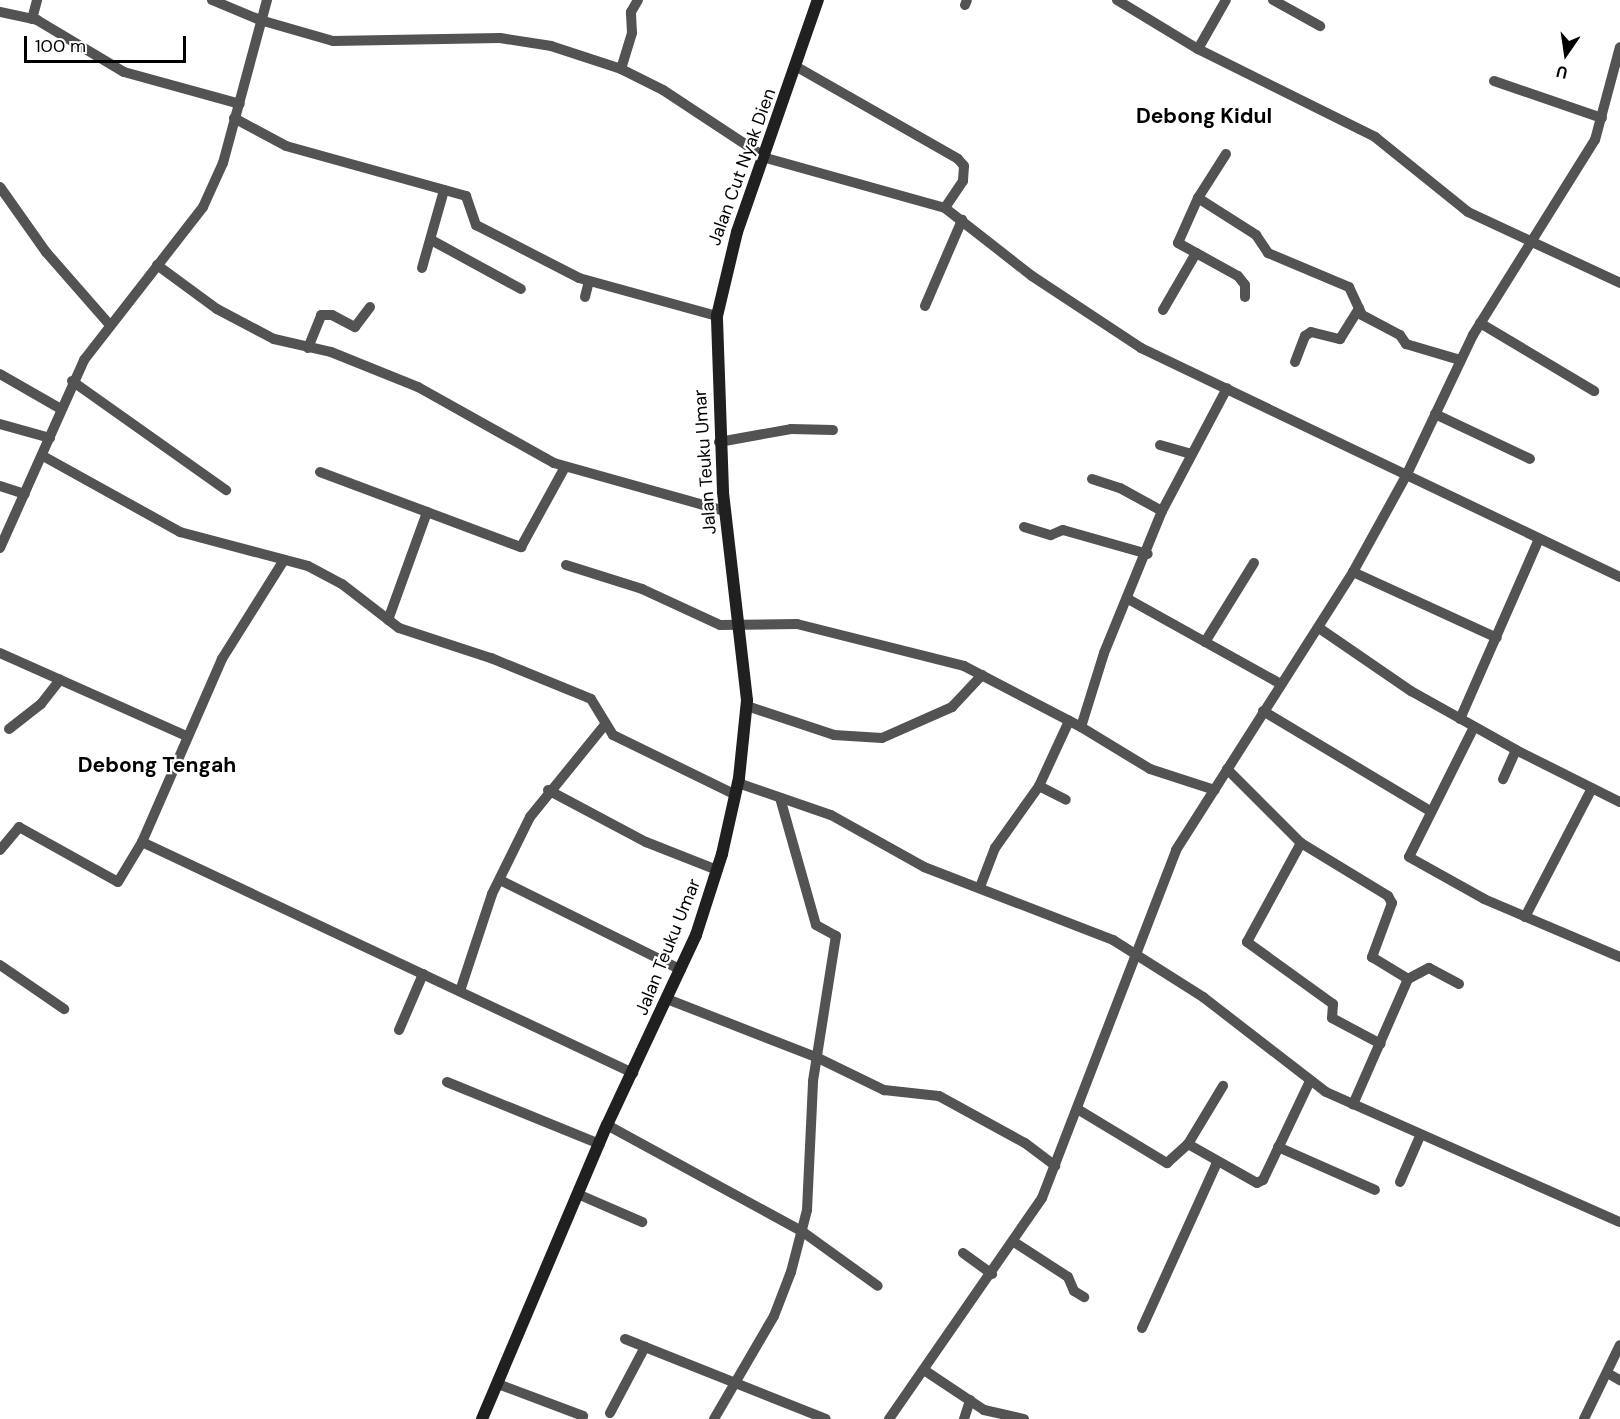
<!DOCTYPE html>
<style>
body{margin:0}
#map{position:relative;width:1620px;height:1419px;overflow:hidden;background:#fff;font-family:"DM Sans",sans-serif}
div>[style]{position:absolute}
.minor>*{height:10px;margin:-5px;padding:0 5px;transform-origin:5px;border-radius:5px;background:#535353}
.secondary>*{height:12px;margin:-6px;padding:0 6px;transform-origin:6px;border-radius:6px;background:#202020}
span{translate:-50% -50%;white-space:nowrap;text-align:center;line-height:1.15;-webkit-text-stroke:4.5px #fff;paint-order:stroke}
.street-label{font-size:18px;color:#000}
.quarter-label{font-size:21px;color:#000;font-weight:700}
.north{position:absolute;left:1536px;top:24px;width:60px;height:60px;-webkit-text-stroke:4px #fff;paint-order:stroke;rotate:193deg;font-size:16px;font-weight:700;line-height:24px;text-align:center;color:#000}
.north::after{content:'';display:block;margin:auto;width:21px;height:27px;background:#000;clip-path:polygon(50% 0,100% 100%,50% 72%,0 100%)}
.scale{position:absolute;left:24px;top:36px;width:162px;height:27px;box-sizing:border-box;border:3px solid #000;border-top:0;padding-left:8px;font-size:18px;line-height:21px;white-space:nowrap;color:#000;-webkit-text-stroke:4px #fff;paint-order:stroke}
</style>
<div id="map">
<div class="minor">
<i style="left:212px;top:0;width:52px;rotate:22.6deg"></i>
<i style="left:260px;top:20px;width:76px;rotate:16deg"></i>
<i style="left:333px;top:41px;width:167px;rotate:-1deg"></i>
<i style="left:500px;top:38px;width:52px;rotate:8.9deg"></i>
<i style="left:551px;top:46px;width:74px;rotate:18.2deg"></i>
<i style="left:621px;top:69px;width:47px;rotate:26.6deg"></i>
<i style="left:663px;top:90px;width:123px;rotate:33.4deg"></i>
<i style="left:766px;top:158px;width:186px;rotate:15.6deg"></i>
<i style="left:945px;top:208px;width:110px;rotate:38deg"></i>
<i style="left:1032px;top:276px;width:131px;rotate:33.4deg"></i>
<i style="left:1141px;top:348px;width:531px;rotate:25.55deg"></i>
<i style="left:1117px;top:0;width:95px;rotate:31.2deg"></i>
<i style="left:1198px;top:49px;width:198px;rotate:26.4deg"></i>
<i style="left:1375px;top:137px;width:119px;rotate:38.9deg"></i>
<i style="left:1468px;top:212px;width:168px;rotate:25deg"></i>
<i style="left:1273px;top:0;width:54px;rotate:29deg"></i>
<i style="left:965px;top:5px;width:5px;rotate:-68deg"></i>
<i style="left:0;top:12px;width:38px;rotate:12deg"></i>
<i style="left:37px;top:20px;width:101px;rotate:30.9deg"></i>
<i style="left:124px;top:72px;width:120px;rotate:15.4deg"></i>
<i style="left:32px;top:19px;width:20px;rotate:-75deg"></i>
<i style="left:1198px;top:49px;width:56px;rotate:-60.3deg"></i>
<i style="left:797px;top:67px;width:185px;rotate:29.7deg"></i>
<i style="left:958px;top:159px;width:9px;rotate:49deg"></i>
<i style="left:964px;top:166px;width:15px;rotate:94deg"></i>
<i style="left:963px;top:181px;width:32px;rotate:124deg"></i>
<i style="left:621px;top:69px;width:38px;rotate:-73deg"></i>
<i style="left:632px;top:33px;width:21px;rotate:-93deg"></i>
<i style="left:631px;top:12px;width:14px;rotate:-60deg"></i>
<i style="left:1494px;top:81px;width:114px;rotate:18.9deg"></i>
<i style="left:234px;top:118px;width:59px;rotate:28.3deg"></i>
<i style="left:286px;top:146px;width:187px;rotate:15.5deg"></i>
<i style="left:466px;top:196px;width:31px;rotate:71deg"></i>
<i style="left:476px;top:225px;width:116px;rotate:27.2deg"></i>
<i style="left:579px;top:278px;width:143px;rotate:15.4deg"></i>
<i style="left:1226px;top:154px;width:52px;rotate:122.5deg"></i>
<i style="left:1198px;top:198px;width:49px;rotate:114deg"></i>
<i style="left:1178px;top:243px;width:68px;rotate:28.8deg"></i>
<i style="left:1238px;top:276px;width:11px;rotate:52deg"></i>
<i style="left:1245px;top:285px;width:12px;rotate:90deg"></i>
<i style="left:0;top:187px;width:80px;rotate:54.7deg"></i>
<i style="left:46px;top:252px;width:96px;rotate:48.8deg"></i>
<i style="left:1198px;top:198px;width:69px;rotate:32.5deg"></i>
<i style="left:1256px;top:235px;width:22px;rotate:56deg"></i>
<i style="left:1268px;top:253px;width:88px;rotate:22.8deg"></i>
<i style="left:1349px;top:287px;width:31px;rotate:65deg"></i>
<i style="left:1362px;top:315px;width:43px;rotate:27.8deg"></i>
<i style="left:1400px;top:335px;width:11px;rotate:56deg"></i>
<i style="left:1406px;top:344px;width:56px;rotate:16.5deg"></i>
<i style="left:433px;top:241px;width:100px;rotate:28.6deg"></i>
<i style="left:157px;top:265px;width:74px;rotate:36.3deg"></i>
<i style="left:217px;top:309px;width:64px;rotate:27.8deg"></i>
<i style="left:274px;top:339px;width:58px;rotate:12.8deg"></i>
<i style="left:331px;top:352px;width:94px;rotate:21.9deg"></i>
<i style="left:418px;top:387px;width:156px;rotate:29.2deg"></i>
<i style="left:554px;top:463px;width:178px;rotate:15.7deg"></i>
<i style="left:422px;top:268px;width:81px;rotate:-74.2deg"></i>
<i style="left:585px;top:297px;width:16px;rotate:-76deg"></i>
<i style="left:925px;top:306px;width:94px;rotate:-66.7deg"></i>
<i style="left:1163px;top:310px;width:66px;rotate:-59.9deg"></i>
<i style="left:1480px;top:323px;width:133px;rotate:30.8deg"></i>
<i style="left:308px;top:348px;width:35px;rotate:-68deg"></i>
<i style="left:321px;top:315px;width:11px"></i>
<i style="left:332px;top:315px;width:26px;rotate:28deg"></i>
<i style="left:355px;top:327px;width:25px;rotate:-53deg"></i>
<i style="left:1295px;top:362px;width:28px;rotate:-69deg"></i>
<i style="left:1305px;top:336px;width:7px;rotate:-34deg"></i>
<i style="left:1311px;top:332px;width:30px;rotate:14deg"></i>
<i style="left:1340px;top:339px;width:36px;rotate:-58deg"></i>
<i style="left:0;top:374px;width:70px;rotate:29.8deg"></i>
<i style="left:72px;top:381px;width:189px;rotate:35.3deg"></i>
<i style="left:1435px;top:414px;width:105px;rotate:25.3deg"></i>
<i style="left:0;top:424px;width:52px;rotate:15.6deg"></i>
<i style="left:719px;top:442px;width:73px;rotate:-10.2deg"></i>
<i style="left:791px;top:429px;width:42px;rotate:1.4deg"></i>
<i style="left:1160px;top:445px;width:33px;rotate:16deg"></i>
<i style="left:43px;top:456px;width:157px;rotate:29deg"></i>
<i style="left:180px;top:532px;width:132px;rotate:14.9deg"></i>
<i style="left:308px;top:566px;width:38px;rotate:28deg"></i>
<i style="left:342px;top:584px;width:72px;rotate:37.7deg"></i>
<i style="left:399px;top:628px;width:97px;rotate:18.1deg"></i>
<i style="left:491px;top:658px;width:108px;rotate:22.3deg"></i>
<i style="left:591px;top:699px;width:42px;rotate:58.6deg"></i>
<i style="left:613px;top:735px;width:135px;rotate:26deg"></i>
<i style="left:320px;top:472px;width:215px;rotate:20.5deg"></i>
<i style="left:521px;top:547px;width:91px;rotate:-61.2deg"></i>
<i style="left:1092px;top:479px;width:29px;rotate:18deg"></i>
<i style="left:1120px;top:488px;width:48px;rotate:28.7deg"></i>
<i style="left:0;top:486px;width:26px;rotate:18deg"></i>
<i style="left:1024px;top:527px;width:28px;rotate:17deg"></i>
<i style="left:1051px;top:535px;width:13px;rotate:-23deg"></i>
<i style="left:1063px;top:530px;width:88px;rotate:15.8deg"></i>
<i style="left:0;top:548px;width:206px;rotate:-65.9deg"></i>
<i style="left:84px;top:360px;width:194px;rotate:-52.1deg"></i>
<i style="left:203px;top:207px;width:48px;rotate:-65.6deg"></i>
<i style="left:223px;top:163px;width:169px;rotate:-74.9deg"></i>
<i style="left:284px;top:560px;width:117px;rotate:122.1deg"></i>
<i style="left:222px;top:659px;width:200px;rotate:113.6deg"></i>
<i style="left:142px;top:842px;width:543px;rotate:25.2deg"></i>
<i style="left:566px;top:565px;width:80px;rotate:17.5deg"></i>
<i style="left:642px;top:589px;width:86px;rotate:24.8deg"></i>
<i style="left:720px;top:625px;width:77px;rotate:-0.7deg"></i>
<i style="left:797px;top:624px;width:172px;rotate:14.1deg"></i>
<i style="left:964px;top:666px;width:132px;rotate:27.5deg"></i>
<i style="left:1081px;top:727px;width:81px;rotate:31.3deg"></i>
<i style="left:1150px;top:769px;width:68px;rotate:17.9deg"></i>
<i style="left:1353px;top:572px;width:158px;rotate:24.6deg"></i>
<i style="left:1128px;top:599px;width:173px;rotate:29.1deg"></i>
<i style="left:388px;top:620px;width:115px;rotate:-70.1deg"></i>
<i style="left:1319px;top:628px;width:112px;rotate:34.4deg"></i>
<i style="left:1411px;top:691px;width:120px;rotate:29.3deg"></i>
<i style="left:1516px;top:750px;width:32px;rotate:114deg"></i>
<i style="left:1205px;top:642px;width:93px;rotate:-58.2deg"></i>
<i style="left:0;top:653px;width:204px;rotate:24deg"></i>
<i style="left:747px;top:706px;width:92px;rotate:18.4deg"></i>
<i style="left:834px;top:735px;width:48px;rotate:3.6deg"></i>
<i style="left:882px;top:738px;width:77px;rotate:-23.9deg"></i>
<i style="left:952px;top:707px;width:44px;rotate:-46.8deg"></i>
<i style="left:1263px;top:711px;width:195px;rotate:30.9deg"></i>
<i style="left:1460px;top:719px;width:197px;rotate:-66.3deg"></i>
<i style="left:1081px;top:727px;width:77px;rotate:-72.7deg"></i>
<i style="left:1104px;top:653px;width:153px;rotate:-67.8deg"></i>
<i style="left:1162px;top:511px;width:139px;rotate:-62.1deg"></i>
<i style="left:1474px;top:727px;width:145px;rotate:116.6deg"></i>
<i style="left:1409px;top:857px;width:86px;rotate:29.2deg"></i>
<i style="left:1484px;top:899px;width:148px;rotate:23.1deg"></i>
<i style="left:9px;top:729px;width:41px;rotate:-38deg"></i>
<i style="left:41px;top:704px;width:31px;rotate:-52deg"></i>
<i style="left:1516px;top:750px;width:116px;rotate:26.6deg"></i>
<i style="left:1227px;top:769px;width:105px;rotate:45deg"></i>
<i style="left:1301px;top:843px;width:102px;rotate:31.3deg"></i>
<i style="left:1388px;top:896px;width:8px;rotate:60deg"></i>
<i style="left:1392px;top:903px;width:58px;rotate:110.3deg"></i>
<i style="left:1372px;top:957px;width:42px;rotate:31.4deg"></i>
<i style="left:1408px;top:979px;width:137px;rotate:113.7deg"></i>
<i style="left:738px;top:783px;width:98px;rotate:19deg"></i>
<i style="left:831px;top:815px;width:107px;rotate:29.2deg"></i>
<i style="left:924px;top:867px;width:203px;rotate:21.1deg"></i>
<i style="left:1113px;top:940px;width:107px;rotate:32.3deg"></i>
<i style="left:1203px;top:997px;width:155px;rotate:37.7deg"></i>
<i style="left:1326px;top:1092px;width:321px;rotate:23.9deg"></i>
<i style="left:1039px;top:786px;width:30px;rotate:27deg"></i>
<i style="left:548px;top:790px;width:111px;rotate:28deg"></i>
<i style="left:646px;top:842px;width:76px;rotate:21.5deg"></i>
<i style="left:1301px;top:843px;width:113px;rotate:118.6deg"></i>
<i style="left:1247px;top:942px;width:106px;rotate:35.8deg"></i>
<i style="left:1333px;top:1004px;width:14px;rotate:94deg"></i>
<i style="left:1332px;top:1018px;width:55px;rotate:28deg"></i>
<i style="left:0;top:850px;width:30px;rotate:-50deg"></i>
<i style="left:19px;top:827px;width:113px;rotate:29.1deg"></i>
<i style="left:118px;top:882px;width:47px;rotate:-59deg"></i>
<i style="left:500px;top:880px;width:202px;rotate:26.4deg"></i>
<i style="left:980px;top:887px;width:42px;rotate:-69deg"></i>
<i style="left:995px;top:848px;width:76px;rotate:-54.6deg"></i>
<i style="left:1039px;top:786px;width:72px;rotate:-65.2deg"></i>
<i style="left:1525px;top:917px;width:143px;rotate:-62.5deg"></i>
<i style="left:0;top:965px;width:78px;rotate:34.5deg"></i>
<i style="left:1408px;top:979px;width:24px;rotate:-28deg"></i>
<i style="left:1429px;top:968px;width:34px;rotate:28deg"></i>
<i style="left:460px;top:991px;width:102px;rotate:-71.7deg"></i>
<i style="left:492px;top:894px;width:86px;rotate:-63.7deg"></i>
<i style="left:530px;top:817px;width:117px;rotate:-50.9deg"></i>
<i style="left:667px;top:999px;width:160px;rotate:21.3deg"></i>
<i style="left:816px;top:1057px;width:76px;rotate:25.9deg"></i>
<i style="left:884px;top:1090px;width:55px;rotate:6.2deg"></i>
<i style="left:939px;top:1096px;width:98px;rotate:28.7deg"></i>
<i style="left:1025px;top:1143px;width:38px;rotate:37deg"></i>
<i style="left:399px;top:1030px;width:61px;rotate:-66.8deg"></i>
<i style="left:447px;top:1082px;width:165px;rotate:22.1deg"></i>
<i style="left:1079px;top:1110px;width:103px;rotate:31.1deg"></i>
<i style="left:1167px;top:1163px;width:28px;rotate:-42deg"></i>
<i style="left:1188px;top:1144px;width:79px;rotate:29.5deg"></i>
<i style="left:1257px;top:1183px;width:7px;rotate:-27deg"></i>
<i style="left:1263px;top:1180px;width:110px;rotate:-64.6deg"></i>
<i style="left:607px;top:1125px;width:223px;rotate:28.6deg"></i>
<i style="left:803px;top:1232px;width:92px;rotate:35.8deg"></i>
<i style="left:1188px;top:1144px;width:68px;rotate:-58.9deg"></i>
<i style="left:1278px;top:1147px;width:106px;rotate:23.9deg"></i>
<i style="left:1400px;top:1182px;width:50px;rotate:-66.5deg"></i>
<i style="left:580px;top:1195px;width:68px;rotate:23.5deg"></i>
<i style="left:1014px;top:1242px;width:64px;rotate:32.9deg"></i>
<i style="left:1068px;top:1277px;width:15px;rotate:67deg"></i>
<i style="left:1074px;top:1291px;width:12px;rotate:31deg"></i>
<i style="left:963px;top:1253px;width:36px;rotate:36deg"></i>
<i style="left:1142px;top:1328px;width:181px;rotate:-65.6deg"></i>
<i style="left:625px;top:1339px;width:216px;rotate:21.7deg"></i>
<i style="left:924px;top:1370px;width:72px;rotate:33.7deg"></i>
<i style="left:984px;top:1410px;width:41px;rotate:12.7deg"></i>
<i style="left:1609px;top:1374px;width:13px;rotate:29deg"></i>
<i style="left:498px;top:1384px;width:91px;rotate:20.6deg"></i>
<i style="left:610px;top:1413px;width:75px;rotate:-62.1deg"></i>
<i style="left:714px;top:1419px;width:119px;rotate:-59.8deg"></i>
<i style="left:774px;top:1316px;width:47px;rotate:-68.9deg"></i>
<i style="left:791px;top:1272px;width:64px;rotate:-75.5deg"></i>
<i style="left:807px;top:1210px;width:129px;rotate:-87.3deg"></i>
<i style="left:813px;top:1081px;width:147px;rotate:-81deg"></i>
<i style="left:836px;top:936px;width:23px;rotate:-151deg"></i>
<i style="left:816px;top:925px;width:129px;rotate:-105.8deg"></i>
<i style="left:889px;top:1419px;width:269px;rotate:-55.3deg"></i>
<i style="left:1042px;top:1198px;width:373px;rotate:-68.9deg"></i>
<i style="left:1176px;top:850px;width:330px;rotate:-57.5deg"></i>
<i style="left:1353px;top:572px;width:110px;rotate:-61.1deg"></i>
<i style="left:1406px;top:476px;width:156px;rotate:-64.6deg"></i>
<i style="left:1473px;top:335px;width:230px;rotate:-58deg"></i>
<i style="left:1595px;top:140px;width:96px;rotate:-75deg"></i>
<i style="left:964px;top:1419px;width:20px;rotate:-72deg"></i>
<i style="left:1584px;top:1419px;width:82px;rotate:-64.1deg"></i>
</div>
<div class="secondary">
<i style="left:482px;top:1419px;width:319px;rotate:-67deg"></i>
<i style="left:607px;top:1125px;width:210px;rotate:-64.9deg"></i>
<i style="left:696px;top:935px;width:85px;rotate:-72.2deg"></i>
<i style="left:722px;top:854px;width:78px;rotate:-77.4deg"></i>
<i style="left:739px;top:778px;width:78px;rotate:-84.1deg"></i>
<i style="left:747px;top:700px;width:210px;rotate:-96.6deg"></i>
<i style="left:723px;top:491px;width:175px;rotate:-92deg"></i>
<i style="left:717px;top:316px;width:86px;rotate:-76.6deg"></i>
<i style="left:737px;top:232px;width:246px;rotate:-70.8deg"></i>
</div>
<div class="street-label">
<span style="left:742px;top:167px;rotate:-70deg">Jalan Cut Nyak Dien</span>
<span style="left:705px;top:462px;rotate:-94deg">Jalan Teuku Umar</span>
<span style="left:668px;top:947px;rotate:-68deg">Jalan Teuku Umar</span>
</div>
<div class="quarter-label">
<span style="left:1204px;top:116px">Debong Kidul</span>
<span style="left:157px;top:765px">Debong Tengah</span>
</div>
<div class="north">U</div>
<div class="scale">100 m</div>
</div>
